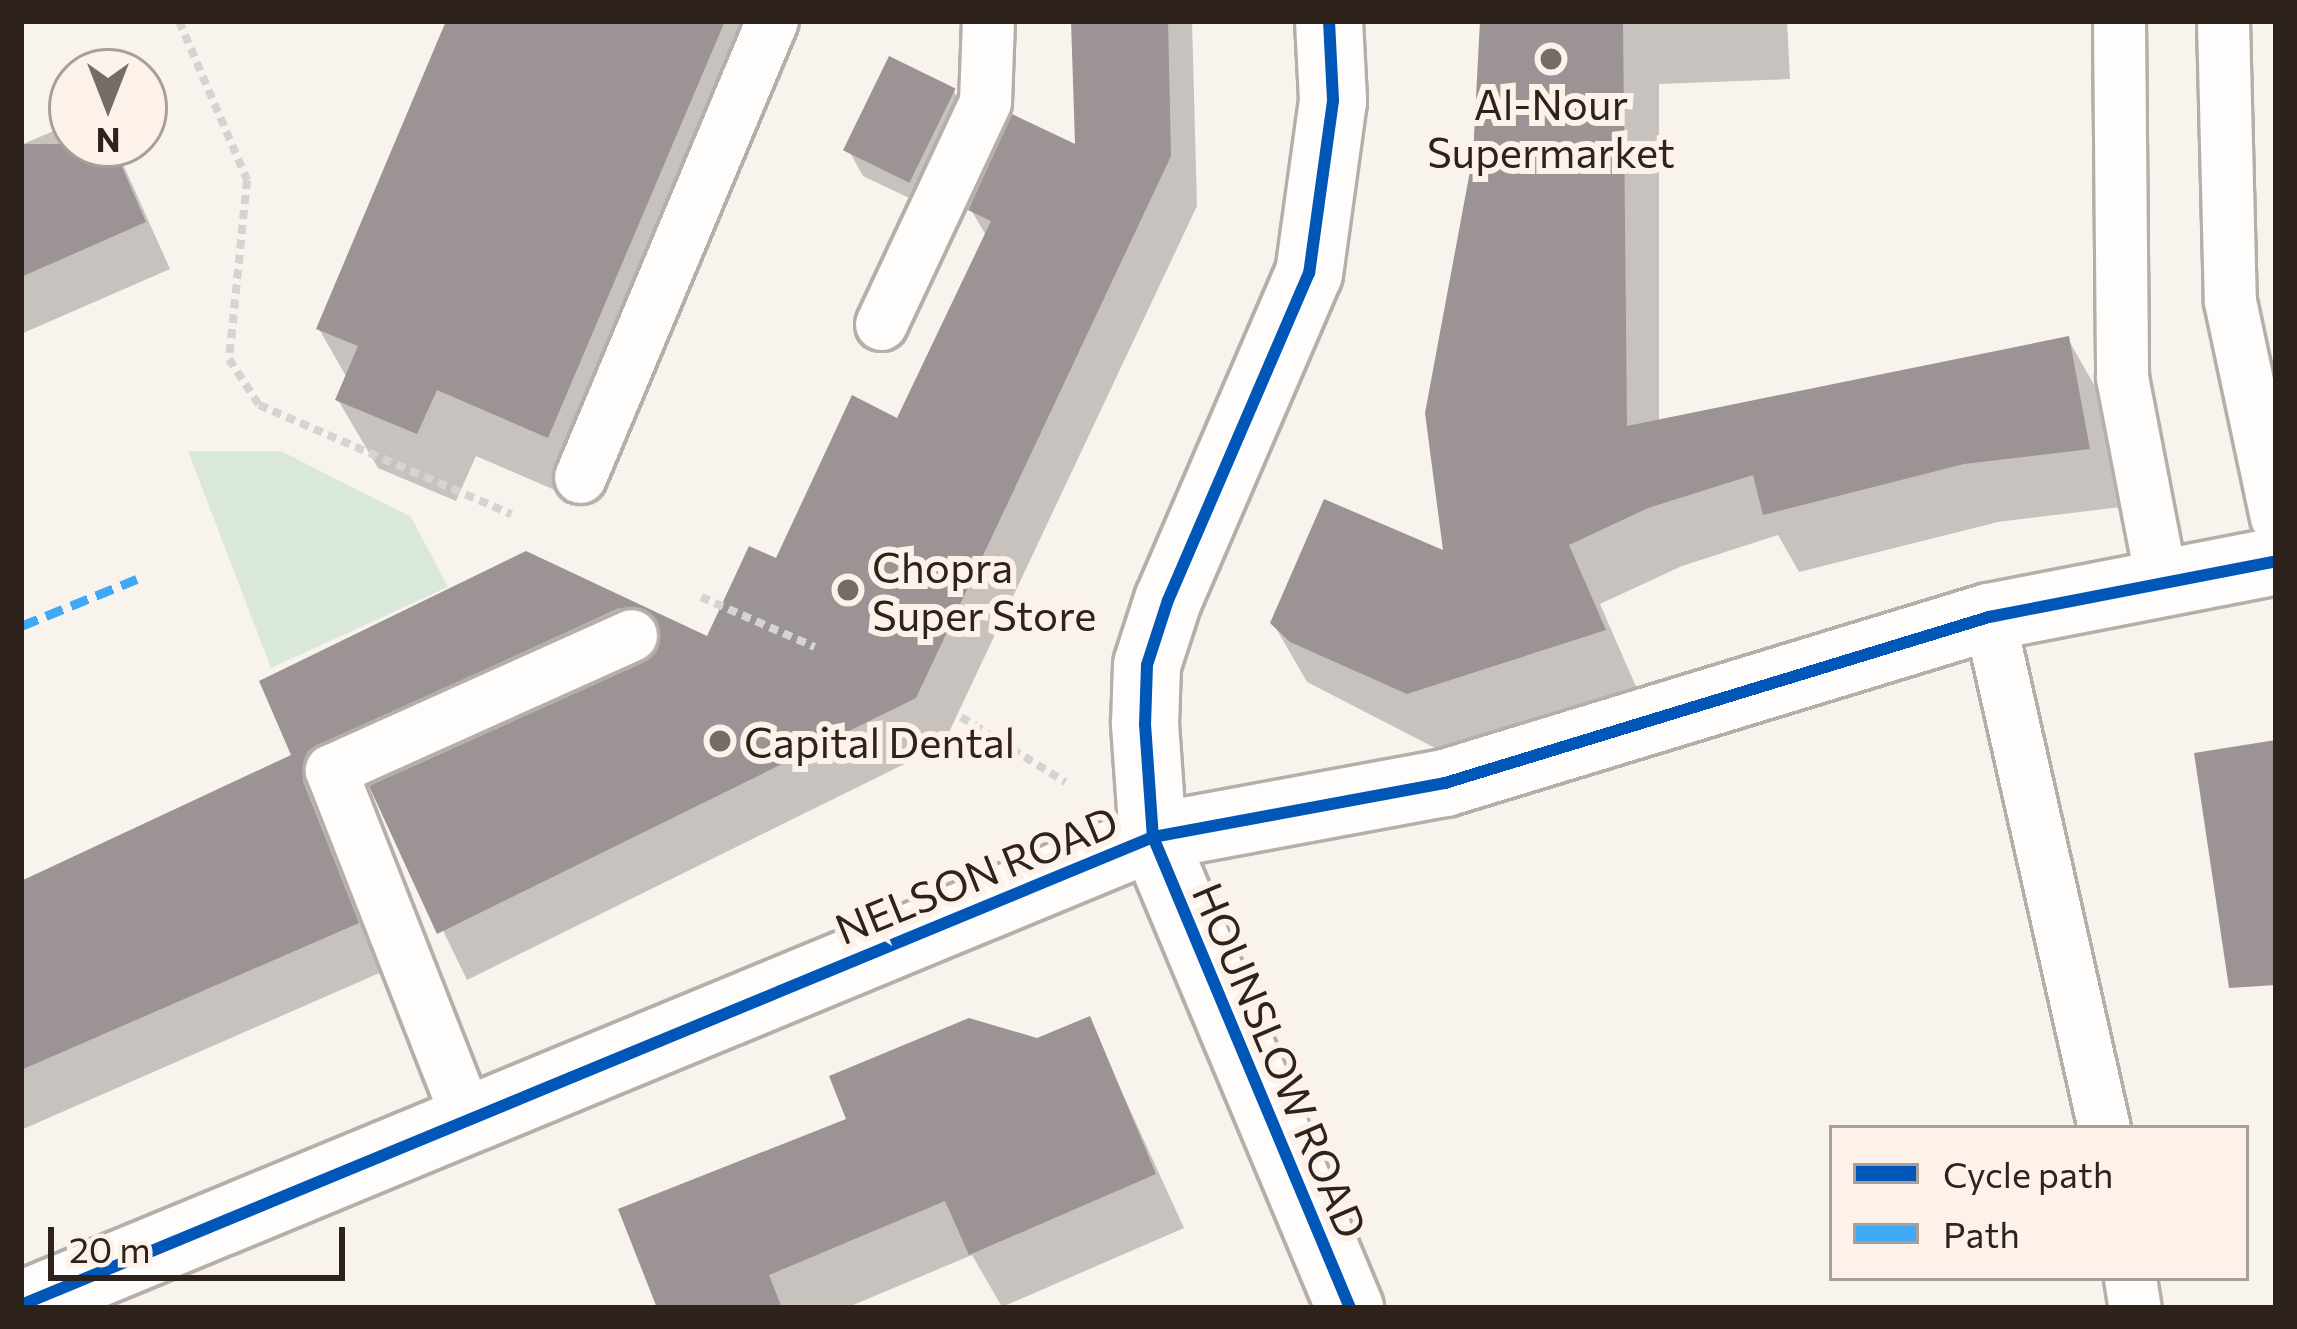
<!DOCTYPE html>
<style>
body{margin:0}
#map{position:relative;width:2297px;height:1329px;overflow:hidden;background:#f9f3ee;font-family:Commissioner,sans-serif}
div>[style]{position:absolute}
.green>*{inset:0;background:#dae7db}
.shadow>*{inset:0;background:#0003}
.building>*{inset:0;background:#9c9394;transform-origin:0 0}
.path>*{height:8px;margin-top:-4px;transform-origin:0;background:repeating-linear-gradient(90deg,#d6d4d2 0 9px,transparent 0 15px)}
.roads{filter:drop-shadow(3px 0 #b6afa9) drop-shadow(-3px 0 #b6afa9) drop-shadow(0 3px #b6afa9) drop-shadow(0 -3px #b6afa9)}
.lane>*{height:51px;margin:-25.5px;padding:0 25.5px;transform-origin:25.5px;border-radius:25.5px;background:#fefdfc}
.secondary>*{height:66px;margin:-33px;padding:0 33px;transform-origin:33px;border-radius:33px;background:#fefdfc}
.quiet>*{height:9px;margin-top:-4.5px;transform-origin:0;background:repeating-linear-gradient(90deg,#3fa9f5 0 18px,transparent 0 27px)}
.cycleway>*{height:12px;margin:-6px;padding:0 6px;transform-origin:6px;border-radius:6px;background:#0057b8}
.dots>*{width:33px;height:33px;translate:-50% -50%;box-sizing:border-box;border:6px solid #fdf2ea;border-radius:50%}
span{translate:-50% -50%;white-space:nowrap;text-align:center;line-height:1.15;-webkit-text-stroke:12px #fdf2ea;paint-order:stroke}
.poi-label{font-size:42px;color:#2d231c}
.left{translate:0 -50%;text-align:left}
.street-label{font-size:42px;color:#2d231c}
.frame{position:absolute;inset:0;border:24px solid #2d231c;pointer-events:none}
.legend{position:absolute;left:1829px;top:1125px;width:420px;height:156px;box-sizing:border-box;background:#fdf2ea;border:3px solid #aa9f98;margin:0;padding:15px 21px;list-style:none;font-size:36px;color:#2d231c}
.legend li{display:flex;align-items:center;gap:24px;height:60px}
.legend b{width:60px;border:3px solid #aa9f98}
.north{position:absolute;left:48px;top:48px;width:120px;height:120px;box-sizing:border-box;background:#fdf2ea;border:3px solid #aa9f98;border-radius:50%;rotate:180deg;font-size:33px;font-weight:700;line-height:48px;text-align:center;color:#2d231c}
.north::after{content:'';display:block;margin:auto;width:42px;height:54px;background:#746c66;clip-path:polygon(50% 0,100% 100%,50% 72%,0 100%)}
.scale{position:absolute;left:48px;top:1227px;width:297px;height:54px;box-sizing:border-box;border:6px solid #2d231c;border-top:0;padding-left:15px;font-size:36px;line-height:42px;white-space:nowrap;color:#2d231c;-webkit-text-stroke:9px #fdf2ea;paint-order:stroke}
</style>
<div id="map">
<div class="green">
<i style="clip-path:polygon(188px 451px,281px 451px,411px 517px,448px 587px,271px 668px)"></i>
</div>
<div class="shadow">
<i style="clip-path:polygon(450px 21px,757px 21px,777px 57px,587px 504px,476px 456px,456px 501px,378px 468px,338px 400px,347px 378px,319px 329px)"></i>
<i style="clip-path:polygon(evenodd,1074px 21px,1192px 21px,1197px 206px,943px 745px,467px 980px,371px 782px,334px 799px,384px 971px,21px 1130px,21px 882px,294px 756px,526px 554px,709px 640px,898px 422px,987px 237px,971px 210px,1079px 149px,1074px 21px,650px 653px,647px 664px,405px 773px,403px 767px,650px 653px)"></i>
<i style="clip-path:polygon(1483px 21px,1787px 21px,1790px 79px,1659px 84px,1659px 423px,2068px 339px,2101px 397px,2121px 507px,1998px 522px,1799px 572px,1778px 535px,1682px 566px,1600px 604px,1637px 689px,1443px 752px,1307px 682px,1273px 623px,1447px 554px)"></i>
<i style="clip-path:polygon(953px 90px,968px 115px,928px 207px,863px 176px,849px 151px)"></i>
<i style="clip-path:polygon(72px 123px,72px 144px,114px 144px,170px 269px,21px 334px,21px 145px)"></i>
<i style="clip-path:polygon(1089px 1020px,1184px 1228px,1002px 1307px,972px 1255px,846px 1308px,660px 1308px,850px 1121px)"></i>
</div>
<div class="building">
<i style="clip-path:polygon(446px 21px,725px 21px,548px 438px,437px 390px,417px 434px,335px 400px,358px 346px,316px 329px)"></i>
<i style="clip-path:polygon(1071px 21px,1168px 21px,1171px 156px,916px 698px,437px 934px,369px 786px,644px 662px,658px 622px,619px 608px,308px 751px,303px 781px,359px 923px,21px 1070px,21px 881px,291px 755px,259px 681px,526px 551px,707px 636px,749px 546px,776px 558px,852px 395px,897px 418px,991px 221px,968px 210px,1012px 114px,1075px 144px)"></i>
<i style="clip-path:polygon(1480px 21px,1623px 21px,1627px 426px,2069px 336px,2090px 449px,1964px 464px,1763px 515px,1753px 475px,1648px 508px,1569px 545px,1606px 630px,1407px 694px,1290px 642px,1270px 623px,1324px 499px,1443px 550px,1425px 413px,1473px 155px)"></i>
<i style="left:889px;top:56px;width:74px;height:105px;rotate:26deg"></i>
<i style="clip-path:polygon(21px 144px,112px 144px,146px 222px,21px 277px)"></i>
<i style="clip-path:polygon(2276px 740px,2276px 985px,2229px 988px,2194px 753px)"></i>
<i style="clip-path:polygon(1090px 1016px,1156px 1174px,969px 1255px,945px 1201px,769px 1275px,782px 1308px,657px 1308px,618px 1209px,846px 1119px,829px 1076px,969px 1018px,1037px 1038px)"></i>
</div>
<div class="path">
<i style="left:179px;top:21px;width:173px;rotate:66.8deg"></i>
<i style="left:247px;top:180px;width:180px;rotate:95.7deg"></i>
<i style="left:229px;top:359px;width:55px;rotate:56.9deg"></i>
<i style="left:259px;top:405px;width:275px;rotate:23.4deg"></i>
<i style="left:701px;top:597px;width:124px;rotate:23.7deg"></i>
<i style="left:961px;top:717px;width:123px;rotate:32deg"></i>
</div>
<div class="roads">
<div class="lane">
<i style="left:2119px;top:21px;width:356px;rotate:89.5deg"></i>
<i style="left:2122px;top:377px;width:211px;rotate:79.1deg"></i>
<i style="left:2223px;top:21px;width:280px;rotate:88.6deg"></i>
<i style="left:2230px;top:301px;width:221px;rotate:78deg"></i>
<i style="left:881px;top:324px;width:245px;rotate:-64.9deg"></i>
<i style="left:985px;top:102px;width:81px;rotate:-87.9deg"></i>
<i style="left:580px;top:477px;width:495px;rotate:-67.2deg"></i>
<i style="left:1989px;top:617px;width:524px;rotate:77.32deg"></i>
<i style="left:468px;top:1120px;width:376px;rotate:-111.4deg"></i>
<i style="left:331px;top:770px;width:329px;rotate:-24.2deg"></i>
<i style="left:2130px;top:1278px;width:30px;rotate:81deg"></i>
</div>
<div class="secondary">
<i style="left:1329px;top:21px;width:80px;rotate:87.1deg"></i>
<i style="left:1333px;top:101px;width:174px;rotate:97.9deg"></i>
<i style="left:1309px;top:273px;width:356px;rotate:113.3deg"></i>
<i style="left:1168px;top:600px;width:68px;rotate:107.9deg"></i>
<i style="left:1147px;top:665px;width:59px;rotate:91.9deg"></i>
<i style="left:1145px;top:724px;width:113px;rotate:86deg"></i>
<i style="left:1153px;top:837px;width:511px;rotate:67.3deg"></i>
<i style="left:21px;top:1305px;width:1225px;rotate:-22.46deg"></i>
<i style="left:1153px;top:837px;width:297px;rotate:-10.5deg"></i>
<i style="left:1445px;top:783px;width:569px;rotate:-16.97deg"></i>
<i style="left:1989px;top:617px;width:292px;rotate:-11deg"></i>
</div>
</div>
<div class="quiet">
<i style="left:21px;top:626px;width:125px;rotate:-22.1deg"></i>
</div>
<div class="cycleway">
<i style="left:1329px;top:21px;width:80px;rotate:87.1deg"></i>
<i style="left:1333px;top:101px;width:174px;rotate:97.9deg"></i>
<i style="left:1309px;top:273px;width:356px;rotate:113.3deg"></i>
<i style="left:1168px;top:600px;width:68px;rotate:107.9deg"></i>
<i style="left:1147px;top:665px;width:59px;rotate:91.9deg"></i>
<i style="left:1145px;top:724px;width:113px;rotate:86deg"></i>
<i style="left:1153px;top:837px;width:511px;rotate:67.3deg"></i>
<i style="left:21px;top:1305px;width:1225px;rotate:-22.46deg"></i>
<i style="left:1153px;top:837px;width:297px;rotate:-10.5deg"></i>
<i style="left:1445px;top:783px;width:569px;rotate:-16.97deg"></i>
<i style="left:1989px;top:617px;width:292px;rotate:-11deg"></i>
</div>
<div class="dots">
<i style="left:1551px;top:59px;background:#746c66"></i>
<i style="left:848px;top:590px;background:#746c66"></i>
<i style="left:720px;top:741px;background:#746c66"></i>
</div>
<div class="poi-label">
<span style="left:1551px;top:127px">Al-Nour<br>Supermarket</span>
<span class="left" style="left:872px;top:590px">Chopra<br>Super Store</span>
<span class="left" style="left:744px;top:741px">Capital Dental</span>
</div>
<div class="street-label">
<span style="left:976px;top:874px;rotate:-22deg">NELSON ROAD</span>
<span style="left:1281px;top:1060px;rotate:67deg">HOUNSLOW ROAD</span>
</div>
<div class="frame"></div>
<ul class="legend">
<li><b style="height:15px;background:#0057b8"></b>Cycle path</li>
<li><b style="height:15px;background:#3fa9f5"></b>Path</li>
</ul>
<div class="north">N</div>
<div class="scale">20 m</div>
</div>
